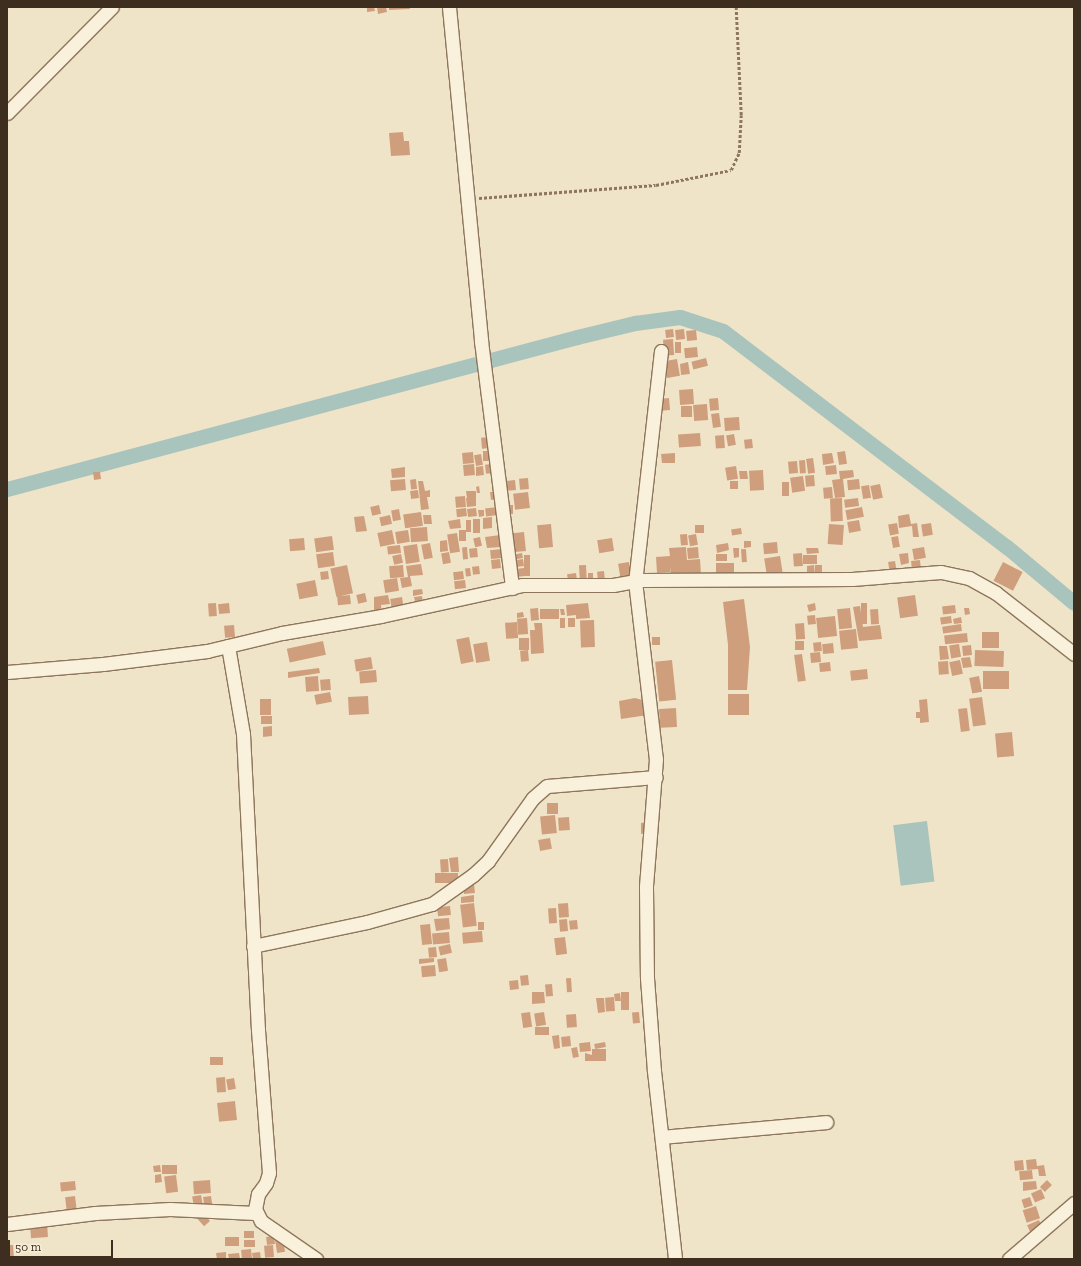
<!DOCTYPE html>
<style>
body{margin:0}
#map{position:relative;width:1081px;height:1266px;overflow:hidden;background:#f0e4c8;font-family:"Zilla Slab",serif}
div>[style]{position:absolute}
.water>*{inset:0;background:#a9c4bc;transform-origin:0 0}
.canal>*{height:15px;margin:-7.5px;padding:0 7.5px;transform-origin:7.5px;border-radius:7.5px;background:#a9c4bc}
.building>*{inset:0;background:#cf9f7d;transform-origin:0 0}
.path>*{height:2.5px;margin-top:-1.25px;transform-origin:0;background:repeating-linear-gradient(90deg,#8d765c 0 3px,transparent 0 5px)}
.roads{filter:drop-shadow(1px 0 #8d765c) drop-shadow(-1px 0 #8d765c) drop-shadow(0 1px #8d765c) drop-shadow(0 -1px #8d765c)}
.minor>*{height:13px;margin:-6.5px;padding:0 6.5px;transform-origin:6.5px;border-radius:6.5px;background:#faf1dc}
span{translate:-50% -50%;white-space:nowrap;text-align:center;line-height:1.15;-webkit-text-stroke:3px #f7eed8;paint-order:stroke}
.frame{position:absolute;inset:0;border:8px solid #3d2e20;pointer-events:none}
.scale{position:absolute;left:8px;top:1240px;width:105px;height:18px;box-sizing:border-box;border:2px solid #3d2e20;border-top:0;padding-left:5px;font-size:12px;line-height:14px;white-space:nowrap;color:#3d2e20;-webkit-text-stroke:3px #f7eed8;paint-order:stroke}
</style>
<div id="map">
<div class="water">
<i style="left:927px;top:821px;width:61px;height:34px;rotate:83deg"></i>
</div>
<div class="canal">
<i style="left:7px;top:489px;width:590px;rotate:-14.93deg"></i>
<i style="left:577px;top:337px;width:60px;rotate:-13.6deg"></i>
<i style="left:635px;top:323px;width:45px;rotate:-7.6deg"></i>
<i style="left:680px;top:317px;width:45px;rotate:18deg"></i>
<i style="left:723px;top:331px;width:357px;rotate:37.3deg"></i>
<i style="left:1007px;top:547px;width:87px;rotate:39.9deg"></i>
</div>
<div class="building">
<i style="clip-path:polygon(367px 7px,374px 7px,375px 11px,367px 12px)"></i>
<i style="clip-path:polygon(377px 7px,386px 7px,387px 12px,378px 14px)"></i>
<i style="clip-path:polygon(389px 7px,409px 7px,410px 9px,389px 10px)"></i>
<i style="clip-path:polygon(403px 132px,404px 141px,409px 141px,410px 155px,391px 156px,389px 133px)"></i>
<i style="left:673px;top:329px;width:8px;height:8px;rotate:83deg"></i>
<i style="left:684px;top:329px;width:10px;height:9px;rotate:84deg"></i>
<i style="left:696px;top:330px;width:10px;height:10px;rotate:84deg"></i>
<i style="left:673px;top:339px;width:16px;height:10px;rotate:86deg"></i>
<i style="left:675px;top:342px;width:6px;height:11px"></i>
<i style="left:697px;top:347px;width:10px;height:13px;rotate:84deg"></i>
<i style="left:706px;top:358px;width:8px;height:15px;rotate:76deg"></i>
<i style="left:677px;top:359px;width:17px;height:13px;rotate:80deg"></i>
<i style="clip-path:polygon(688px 362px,690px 374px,681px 375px,680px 364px)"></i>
<i style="left:693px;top:389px;width:15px;height:14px;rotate:86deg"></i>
<i style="left:669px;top:398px;width:12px;height:9px;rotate:85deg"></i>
<i style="left:718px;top:398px;width:12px;height:9px;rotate:85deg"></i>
<i style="left:707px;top:404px;width:16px;height:14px;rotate:86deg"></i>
<i style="left:681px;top:406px;width:11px;height:11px"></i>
<i style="left:719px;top:413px;width:14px;height:8px;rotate:82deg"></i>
<i style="left:739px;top:417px;width:13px;height:15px;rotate:86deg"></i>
<i style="left:700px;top:433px;width:13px;height:22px;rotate:86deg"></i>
<i style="left:734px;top:434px;width:11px;height:8px;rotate:80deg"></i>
<i style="left:724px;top:435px;width:13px;height:9px;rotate:86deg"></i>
<i style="left:489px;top:437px;width:11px;height:8px;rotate:85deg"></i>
<i style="left:752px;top:439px;width:9px;height:8px;rotate:84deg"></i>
<i style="left:483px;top:451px;width:7px;height:10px"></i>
<i style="left:845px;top:451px;width:13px;height:8px;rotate:81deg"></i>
<i style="left:473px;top:452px;width:11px;height:11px;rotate:85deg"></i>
<i style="clip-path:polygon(675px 453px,675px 463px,662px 463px,661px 454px)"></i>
<i style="clip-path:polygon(832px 453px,834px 463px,823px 465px,822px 454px)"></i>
<i style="left:481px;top:454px;width:11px;height:7px;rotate:80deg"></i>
<i style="left:813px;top:458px;width:15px;height:7px;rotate:82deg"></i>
<i style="left:805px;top:460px;width:13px;height:6px;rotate:86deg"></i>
<i style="left:797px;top:461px;width:12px;height:9px;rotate:85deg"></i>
<i style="left:474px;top:464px;width:11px;height:11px;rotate:85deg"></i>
<i style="left:492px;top:464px;width:9px;height:7px;rotate:84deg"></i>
<i style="left:836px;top:465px;width:9px;height:11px;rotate:84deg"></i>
<i style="clip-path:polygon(483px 466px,484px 475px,476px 476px,476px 467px)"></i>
<i style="left:736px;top:466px;width:13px;height:11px;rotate:81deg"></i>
<i style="clip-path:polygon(405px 467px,405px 477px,392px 478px,391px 469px)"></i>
<i style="left:763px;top:470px;width:20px;height:14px;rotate:87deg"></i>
<i style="clip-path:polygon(853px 470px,854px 477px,843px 479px,845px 497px,835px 498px,832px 480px,840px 479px,839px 471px)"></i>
<i style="clip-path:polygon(739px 471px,747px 471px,748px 479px,740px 479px)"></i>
<i style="clip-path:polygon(93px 472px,100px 472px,101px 479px,94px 480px)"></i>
<i style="left:814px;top:475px;width:11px;height:9px;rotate:85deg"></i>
<i style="left:803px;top:476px;width:15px;height:13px;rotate:82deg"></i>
<i style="left:528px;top:478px;width:11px;height:9px;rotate:85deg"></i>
<i style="left:405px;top:479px;width:11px;height:15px;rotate:85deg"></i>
<i style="left:416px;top:479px;width:10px;height:6px;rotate:84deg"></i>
<i style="left:859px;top:479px;width:10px;height:12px;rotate:84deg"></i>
<i style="left:515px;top:480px;width:10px;height:11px;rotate:84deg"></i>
<i style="clip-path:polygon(418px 481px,423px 481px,425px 491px,430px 490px,430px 497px,427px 497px,429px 509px,421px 510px)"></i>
<i style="left:730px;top:481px;width:8px;height:8px"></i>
<i style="left:782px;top:482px;width:7px;height:14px"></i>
<i style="left:880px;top:484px;width:14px;height:10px;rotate:78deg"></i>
<i style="left:869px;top:485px;width:13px;height:8px;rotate:81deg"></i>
<i style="clip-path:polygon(479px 486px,480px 493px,477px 493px,476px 487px)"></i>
<i style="left:832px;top:487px;width:11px;height:9px;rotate:85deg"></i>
<i style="left:418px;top:490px;width:8px;height:8px;rotate:83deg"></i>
<i style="clip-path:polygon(466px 491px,476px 491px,476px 506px,467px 507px,466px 498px,472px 498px,467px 498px)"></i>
<i style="clip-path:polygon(490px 492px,496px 492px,497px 499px,491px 500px)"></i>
<i style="left:528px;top:492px;width:16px;height:15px;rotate:83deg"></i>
<i style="left:465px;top:496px;width:11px;height:10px;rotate:85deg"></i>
<i style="left:842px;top:498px;width:23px;height:12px;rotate:88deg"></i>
<i style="left:858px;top:498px;width:8px;height:14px;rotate:83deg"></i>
<i style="left:379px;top:505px;width:9px;height:9px;rotate:77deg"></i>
<i style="left:508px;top:505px;width:5px;height:9px"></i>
<i style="left:497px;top:507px;width:8px;height:12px;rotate:83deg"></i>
<i style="left:862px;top:507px;width:10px;height:17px;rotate:79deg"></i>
<i style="left:466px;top:508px;width:8px;height:10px;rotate:83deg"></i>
<i style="left:476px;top:508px;width:8px;height:9px;rotate:83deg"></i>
<i style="left:399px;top:509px;width:11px;height:8px;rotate:80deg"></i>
<i style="clip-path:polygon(478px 510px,484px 510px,484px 516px,479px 517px)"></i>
<i style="left:421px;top:512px;width:14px;height:18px;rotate:82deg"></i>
<i style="clip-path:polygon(909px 514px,911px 524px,917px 523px,919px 537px,913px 537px,912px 526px,899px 528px,898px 516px)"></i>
<i style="left:390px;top:515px;width:9px;height:11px;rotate:77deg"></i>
<i style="clip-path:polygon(423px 515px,431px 515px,432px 524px,424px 524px)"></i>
<i style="clip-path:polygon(364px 516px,367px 531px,356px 532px,354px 517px)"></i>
<i style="clip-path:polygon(492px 517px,492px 528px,483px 529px,483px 518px)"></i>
<i style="clip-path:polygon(460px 519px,461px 528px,450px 529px,448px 521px)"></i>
<i style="left:473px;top:519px;width:7px;height:14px"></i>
<i style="left:466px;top:520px;width:5px;height:12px"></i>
<i style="left:859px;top:520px;width:11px;height:12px;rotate:80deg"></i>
<i style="left:897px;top:523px;width:11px;height:9px;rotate:80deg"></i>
<i style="left:931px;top:523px;width:12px;height:10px;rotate:81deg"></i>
<i style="left:551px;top:524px;width:23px;height:14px;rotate:85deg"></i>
<i style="left:829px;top:524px;width:15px;height:20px;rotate:4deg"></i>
<i style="left:704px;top:525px;width:8px;height:9px;rotate:90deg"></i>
<i style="left:427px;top:527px;width:14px;height:17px;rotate:86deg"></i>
<i style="left:741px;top:528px;width:6px;height:10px;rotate:81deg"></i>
<i style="left:392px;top:530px;width:14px;height:15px;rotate:78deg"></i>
<i style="left:408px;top:530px;width:12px;height:13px;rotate:81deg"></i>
<i style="left:459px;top:530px;width:7px;height:11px"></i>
<i style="left:524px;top:532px;width:19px;height:11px;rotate:84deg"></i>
<i style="left:457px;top:533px;width:19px;height:10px;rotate:81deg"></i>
<i style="left:687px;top:534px;width:11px;height:7px;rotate:85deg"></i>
<i style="left:696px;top:534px;width:11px;height:8px;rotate:80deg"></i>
<i style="clip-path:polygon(500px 535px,501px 547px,487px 548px,485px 537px)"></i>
<i style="left:332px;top:536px;width:14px;height:18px;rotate:82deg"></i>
<i style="left:898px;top:536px;width:11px;height:7px;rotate:80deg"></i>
<i style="left:480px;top:537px;width:9px;height:7px;rotate:77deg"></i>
<i style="left:304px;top:538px;width:12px;height:15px;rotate:85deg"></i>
<i style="left:612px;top:538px;width:13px;height:15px;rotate:81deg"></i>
<i style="clip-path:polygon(447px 540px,448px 551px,440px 552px,440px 541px)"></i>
<i style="clip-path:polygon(744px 541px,751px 541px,751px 547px,744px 548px)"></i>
<i style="left:777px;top:542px;width:11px;height:14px;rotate:85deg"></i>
<i style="left:430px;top:543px;width:15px;height:9px;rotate:79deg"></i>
<i style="clip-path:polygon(728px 543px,729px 550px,717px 553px,716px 545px)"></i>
<i style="left:417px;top:544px;width:18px;height:14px;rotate:81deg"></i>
<i style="left:400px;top:545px;width:8px;height:13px;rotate:83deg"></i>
<i style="left:467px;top:547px;width:12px;height:5px;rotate:85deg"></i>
<i style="clip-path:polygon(686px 547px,687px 560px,700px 559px,701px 575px,671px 577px,670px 567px,670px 572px,657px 573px,656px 557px,670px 556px,669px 548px)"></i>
<i style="left:698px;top:547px;width:11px;height:11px;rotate:85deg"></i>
<i style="left:924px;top:547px;width:11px;height:12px;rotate:80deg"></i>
<i style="left:477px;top:548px;width:9px;height:8px;rotate:84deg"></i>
<i style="clip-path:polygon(733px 548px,739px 548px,739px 557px,734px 558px)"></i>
<i style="clip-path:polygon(806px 548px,818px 548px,819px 553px,807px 554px)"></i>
<i style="left:501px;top:549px;width:9px;height:11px;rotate:84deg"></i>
<i style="left:746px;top:549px;width:13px;height:5px;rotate:86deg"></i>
<i style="left:333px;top:552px;width:14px;height:17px;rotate:82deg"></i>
<i style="left:449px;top:552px;width:11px;height:8px;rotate:80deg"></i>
<i style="left:522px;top:553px;width:5px;height:7px;rotate:79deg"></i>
<i style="left:802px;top:553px;width:13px;height:9px;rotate:86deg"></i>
<i style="clip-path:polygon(908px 553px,909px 563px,901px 565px,899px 554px)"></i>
<i style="left:401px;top:554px;width:9px;height:9px;rotate:77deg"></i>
<i style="left:716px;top:554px;width:11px;height:7px"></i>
<i style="left:524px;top:555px;width:6px;height:21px"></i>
<i style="left:817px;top:555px;width:9px;height:14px;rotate:90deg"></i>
<i style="left:780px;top:556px;width:19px;height:16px;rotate:81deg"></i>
<i style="left:500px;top:559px;width:9px;height:9px;rotate:84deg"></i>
<i style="clip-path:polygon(523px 559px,524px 566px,516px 567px,516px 560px)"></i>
<i style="left:920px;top:560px;width:10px;height:9px;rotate:84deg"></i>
<i style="left:895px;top:561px;width:12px;height:7px;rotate:81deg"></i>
<i style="left:629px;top:562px;width:13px;height:11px;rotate:81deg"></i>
<i style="left:1003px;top:562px;width:22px;height:21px;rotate:27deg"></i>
<i style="left:716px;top:563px;width:18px;height:11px"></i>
<i style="clip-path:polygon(421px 564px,423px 575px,410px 576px,412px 586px,402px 588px,400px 578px,408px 577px,406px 566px)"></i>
<i style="left:347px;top:565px;width:29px;height:17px;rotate:78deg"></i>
<i style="left:403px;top:565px;width:12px;height:14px;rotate:85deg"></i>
<i style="left:586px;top:565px;width:17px;height:7px;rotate:87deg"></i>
<i style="clip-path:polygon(814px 565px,815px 575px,807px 575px,807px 566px)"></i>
<i style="left:815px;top:565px;width:7px;height:10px"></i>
<i style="left:479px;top:566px;width:8px;height:7px;rotate:83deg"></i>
<i style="left:470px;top:568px;width:8px;height:5px;rotate:83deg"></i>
<i style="left:524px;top:568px;width:8px;height:7px;rotate:83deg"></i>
<i style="left:328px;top:571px;width:8px;height:8px;rotate:83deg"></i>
<i style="left:463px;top:571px;width:8px;height:10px;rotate:83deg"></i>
<i style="left:604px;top:571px;width:10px;height:7px;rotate:84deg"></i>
<i style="left:576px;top:573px;width:7px;height:9px;rotate:82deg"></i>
<i style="left:588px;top:573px;width:5px;height:12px"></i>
<i style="left:397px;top:578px;width:13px;height:14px;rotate:81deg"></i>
<i style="left:315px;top:580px;width:16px;height:19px;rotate:79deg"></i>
<i style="left:465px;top:580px;width:8px;height:11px;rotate:83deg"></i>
<i style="clip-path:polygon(422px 589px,423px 594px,413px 596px,413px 590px)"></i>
<i style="left:365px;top:593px;width:9px;height:9px;rotate:77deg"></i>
<i style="left:350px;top:595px;width:9px;height:13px;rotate:84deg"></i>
<i style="clip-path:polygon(388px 595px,390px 604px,381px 605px,382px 615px,374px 616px,374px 597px)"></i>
<i style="left:915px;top:595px;width:21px;height:18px;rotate:82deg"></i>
<i style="clip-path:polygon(422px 596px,423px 603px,416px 605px,414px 597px)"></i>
<i style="left:402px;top:597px;width:13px;height:12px;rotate:81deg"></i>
<i style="clip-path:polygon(744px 599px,750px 647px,747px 690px,728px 690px,728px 645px,723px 602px)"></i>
<i style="left:216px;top:603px;width:13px;height:8px;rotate:86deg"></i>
<i style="left:229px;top:603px;width:10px;height:11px;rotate:84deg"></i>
<i style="clip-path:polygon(588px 603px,590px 618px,576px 619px,576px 615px,567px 616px,566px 605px)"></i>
<i style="clip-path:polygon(815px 603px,816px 610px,809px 612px,807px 605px)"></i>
<i style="left:861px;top:603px;width:6px;height:21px"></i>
<i style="left:955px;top:605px;width:8px;height:13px;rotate:83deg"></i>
<i style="clip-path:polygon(860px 606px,863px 627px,880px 625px,882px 639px,859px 641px,853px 607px)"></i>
<i style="left:538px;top:608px;width:12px;height:8px;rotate:85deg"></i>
<i style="left:850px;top:608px;width:20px;height:13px;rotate:84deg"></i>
<i style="clip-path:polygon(964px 608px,969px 608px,970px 614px,965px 615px)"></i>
<i style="left:559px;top:609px;width:10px;height:19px;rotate:90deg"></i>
<i style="clip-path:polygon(560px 609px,564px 609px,565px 615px,561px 615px)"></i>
<i style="left:878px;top:609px;width:15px;height:8px;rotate:86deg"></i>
<i style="clip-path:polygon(523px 612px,524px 617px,517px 618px,517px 613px)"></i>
<i style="left:815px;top:615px;width:9px;height:8px;rotate:84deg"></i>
<i style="left:835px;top:616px;width:20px;height:19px;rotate:84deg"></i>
<i style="left:951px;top:616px;width:7px;height:11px;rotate:82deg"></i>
<i style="clip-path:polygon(961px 617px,962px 623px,954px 624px,953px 619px)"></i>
<i style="left:527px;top:618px;width:16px;height:10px;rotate:86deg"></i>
<i style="left:560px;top:618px;width:5px;height:10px"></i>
<i style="left:568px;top:618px;width:7px;height:9px"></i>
<i style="left:594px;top:620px;width:27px;height:14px;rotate:88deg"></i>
<i style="left:517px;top:622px;width:16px;height:12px;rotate:86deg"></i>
<i style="clip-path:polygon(534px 623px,542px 623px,544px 653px,531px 654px,530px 630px,535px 630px)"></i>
<i style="left:804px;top:623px;width:16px;height:9px;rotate:86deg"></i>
<i style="left:961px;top:624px;width:7px;height:19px;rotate:82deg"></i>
<i style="left:234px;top:625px;width:12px;height:10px;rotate:85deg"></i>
<i style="left:856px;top:629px;width:19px;height:17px;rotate:84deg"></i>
<i style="left:982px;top:632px;width:17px;height:16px"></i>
<i style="left:967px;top:633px;width:9px;height:23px;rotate:84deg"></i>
<i style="left:469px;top:637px;width:25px;height:13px;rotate:79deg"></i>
<i style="left:652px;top:637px;width:8px;height:8px"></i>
<i style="left:519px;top:638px;width:10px;height:12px"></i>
<i style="left:323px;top:641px;width:14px;height:37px;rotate:78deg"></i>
<i style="left:795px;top:641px;width:9px;height:9px"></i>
<i style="left:487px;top:642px;width:19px;height:14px;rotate:81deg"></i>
<i style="left:821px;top:642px;width:9px;height:8px;rotate:84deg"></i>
<i style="left:833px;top:643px;width:10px;height:11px;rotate:84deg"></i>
<i style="left:959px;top:644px;width:13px;height:10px;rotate:81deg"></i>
<i style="left:971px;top:645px;width:10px;height:9px;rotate:84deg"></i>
<i style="clip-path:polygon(939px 646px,947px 646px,949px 659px,940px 660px)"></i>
<i style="left:528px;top:650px;width:11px;height:8px;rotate:85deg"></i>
<i style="left:975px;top:650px;width:29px;height:16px;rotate:2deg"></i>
<i style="left:820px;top:652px;width:10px;height:10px;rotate:84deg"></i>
<i style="left:802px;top:654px;width:27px;height:8px;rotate:82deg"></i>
<i style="left:371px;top:657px;width:12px;height:17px;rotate:81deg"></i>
<i style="clip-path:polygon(970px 657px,972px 667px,963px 668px,961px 658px)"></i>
<i style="left:672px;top:660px;width:40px;height:17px;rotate:84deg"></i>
<i style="left:960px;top:660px;width:14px;height:11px;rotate:78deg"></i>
<i style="left:948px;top:661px;width:13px;height:10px;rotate:86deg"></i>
<i style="left:830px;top:662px;width:9px;height:11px;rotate:84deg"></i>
<i style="clip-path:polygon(319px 668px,320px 673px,288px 678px,288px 672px)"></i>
<i style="left:867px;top:669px;width:10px;height:17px;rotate:84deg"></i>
<i style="left:376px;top:670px;width:12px;height:17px;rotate:85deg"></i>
<i style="left:983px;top:671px;width:26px;height:18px"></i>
<i style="left:318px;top:676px;width:15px;height:13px;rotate:86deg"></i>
<i style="left:979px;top:676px;width:16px;height:10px;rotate:79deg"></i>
<i style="left:330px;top:679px;width:11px;height:10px;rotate:85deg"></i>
<i style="left:330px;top:692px;width:10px;height:16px;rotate:79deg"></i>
<i style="left:728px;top:694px;width:21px;height:21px"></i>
<i style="left:368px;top:696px;width:18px;height:20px;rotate:87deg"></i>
<i style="left:982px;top:697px;width:28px;height:13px;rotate:82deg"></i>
<i style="clip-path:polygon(635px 698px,646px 701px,648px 715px,621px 719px,619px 701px)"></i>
<i style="left:260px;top:699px;width:11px;height:16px"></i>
<i style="clip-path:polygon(927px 699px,929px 722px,920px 723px,920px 718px,916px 718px,916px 712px,920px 712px,919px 700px)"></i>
<i style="left:676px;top:708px;width:19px;height:17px;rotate:87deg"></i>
<i style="left:967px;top:708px;width:23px;height:9px;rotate:83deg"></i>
<i style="left:261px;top:716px;width:11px;height:8px"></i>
<i style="clip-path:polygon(272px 726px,272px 736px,263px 737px,263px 727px)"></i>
<i style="left:1012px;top:732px;width:24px;height:17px;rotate:85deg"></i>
<i style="left:558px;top:803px;width:11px;height:11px;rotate:90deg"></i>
<i style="left:555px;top:815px;width:18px;height:15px;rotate:84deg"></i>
<i style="left:569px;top:817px;width:13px;height:11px;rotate:86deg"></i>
<i style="clip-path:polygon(646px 822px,647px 833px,641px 834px,641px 823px)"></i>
<i style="left:550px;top:838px;width:11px;height:12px;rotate:80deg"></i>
<i style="clip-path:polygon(458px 857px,459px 872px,451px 872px,449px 858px)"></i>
<i style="left:448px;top:859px;width:13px;height:8px;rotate:86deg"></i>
<i style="left:458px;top:873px;width:10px;height:23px;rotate:90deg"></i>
<i style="left:474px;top:884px;width:9px;height:11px;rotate:84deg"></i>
<i style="clip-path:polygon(474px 895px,474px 902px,461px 903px,461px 897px)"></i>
<i style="left:474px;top:903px;width:23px;height:14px;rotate:83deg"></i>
<i style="left:568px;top:903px;width:14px;height:10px;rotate:86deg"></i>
<i style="left:450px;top:906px;width:9px;height:13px;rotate:84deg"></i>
<i style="left:556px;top:908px;width:15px;height:8px;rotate:86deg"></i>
<i style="clip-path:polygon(449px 918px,450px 929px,436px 931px,434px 919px)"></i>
<i style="left:567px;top:919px;width:12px;height:8px;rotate:85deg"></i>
<i style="left:577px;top:920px;width:9px;height:8px;rotate:84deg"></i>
<i style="left:478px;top:922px;width:6px;height:8px"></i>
<i style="left:430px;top:924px;width:20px;height:10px;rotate:84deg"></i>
<i style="left:482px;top:931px;width:11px;height:20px;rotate:85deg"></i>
<i style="left:449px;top:932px;width:11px;height:17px;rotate:85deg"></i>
<i style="left:565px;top:937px;width:17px;height:11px;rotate:83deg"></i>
<i style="left:450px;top:944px;width:9px;height:12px;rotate:77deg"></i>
<i style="left:436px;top:947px;width:10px;height:8px;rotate:84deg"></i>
<i style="clip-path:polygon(434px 958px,434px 962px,419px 964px,419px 959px)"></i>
<i style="left:446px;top:958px;width:13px;height:9px;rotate:81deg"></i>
<i style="left:435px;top:965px;width:11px;height:14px;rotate:85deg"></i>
<i style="left:528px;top:975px;width:10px;height:8px;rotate:84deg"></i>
<i style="left:571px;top:978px;width:14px;height:5px;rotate:86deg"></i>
<i style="left:518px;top:980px;width:9px;height:9px;rotate:84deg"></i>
<i style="left:552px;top:984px;width:12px;height:7px;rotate:85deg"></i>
<i style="clip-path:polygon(532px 992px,544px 992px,545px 1003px,532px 1004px)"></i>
<i style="left:621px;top:992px;width:8px;height:18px"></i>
<i style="clip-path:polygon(620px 993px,621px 1001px,615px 1001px,614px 994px)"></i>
<i style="left:614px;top:997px;width:14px;height:9px;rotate:86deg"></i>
<i style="clip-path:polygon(596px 998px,604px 998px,605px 1012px,598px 1013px)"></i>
<i style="left:530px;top:1012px;width:15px;height:9px;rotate:82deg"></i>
<i style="left:544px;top:1012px;width:13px;height:10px;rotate:81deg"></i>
<i style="left:639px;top:1012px;width:11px;height:7px;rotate:85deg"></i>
<i style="left:576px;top:1014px;width:13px;height:10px;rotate:86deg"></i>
<i style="left:535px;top:1027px;width:14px;height:8px"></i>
<i style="clip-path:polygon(559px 1035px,560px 1048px,554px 1049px,552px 1036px)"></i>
<i style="left:570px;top:1036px;width:10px;height:9px;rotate:84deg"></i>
<i style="left:590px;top:1042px;width:9px;height:11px;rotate:84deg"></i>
<i style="left:605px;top:1042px;width:5px;height:11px;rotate:79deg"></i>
<i style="left:577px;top:1047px;width:10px;height:6px;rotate:79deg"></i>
<i style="clip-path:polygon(592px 1049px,606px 1049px,606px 1061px,585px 1061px,585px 1053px,592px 1055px)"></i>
<i style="left:210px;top:1057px;width:13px;height:8px"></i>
<i style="left:225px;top:1077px;width:15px;height:9px;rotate:86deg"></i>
<i style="left:234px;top:1078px;width:11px;height:8px;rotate:80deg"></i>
<i style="left:235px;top:1101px;width:19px;height:18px;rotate:84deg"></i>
<i style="clip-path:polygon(1036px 1159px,1037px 1166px,1044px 1165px,1046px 1176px,1039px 1176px,1038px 1169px,1027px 1170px,1026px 1160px)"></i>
<i style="left:1023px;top:1160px;width:10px;height:9px;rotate:84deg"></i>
<i style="clip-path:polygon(160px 1165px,161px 1172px,154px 1172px,153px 1166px)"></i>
<i style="left:177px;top:1165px;width:9px;height:15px;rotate:90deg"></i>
<i style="left:1032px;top:1170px;width:9px;height:13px;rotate:84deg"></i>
<i style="clip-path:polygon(161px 1174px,162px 1182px,155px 1183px,155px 1175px)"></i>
<i style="left:176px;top:1175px;width:17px;height:12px;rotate:83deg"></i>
<i style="left:210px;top:1180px;width:13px;height:17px;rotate:86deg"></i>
<i style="left:1047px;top:1180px;width:7px;height:10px;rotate:45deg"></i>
<i style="left:75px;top:1181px;width:9px;height:15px;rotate:84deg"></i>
<i style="clip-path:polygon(1036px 1181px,1037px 1189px,1023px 1191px,1023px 1182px)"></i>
<i style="left:1041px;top:1189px;width:10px;height:11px;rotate:66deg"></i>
<i style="left:201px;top:1195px;width:11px;height:9px;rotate:80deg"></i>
<i style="left:75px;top:1196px;width:16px;height:10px;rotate:83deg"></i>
<i style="left:211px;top:1196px;width:14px;height:8px;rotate:82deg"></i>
<i style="left:1030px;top:1197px;width:9px;height:9px;rotate:72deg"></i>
<i style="left:1036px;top:1206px;width:13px;height:14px;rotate:72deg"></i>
<i style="left:202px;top:1212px;width:12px;height:8px;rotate:48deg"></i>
<i style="left:1039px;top:1220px;width:12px;height:13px;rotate:66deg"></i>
<i style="left:47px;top:1223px;width:14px;height:17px;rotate:86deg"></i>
<i style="left:254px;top:1231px;width:7px;height:10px;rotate:90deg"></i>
<i style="left:274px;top:1236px;width:8px;height:8px;rotate:83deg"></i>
<i style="left:239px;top:1237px;width:9px;height:14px;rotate:90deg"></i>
<i style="left:283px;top:1239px;width:13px;height:8px;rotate:81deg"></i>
<i style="left:244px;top:1240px;width:11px;height:7px"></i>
<i style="clip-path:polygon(7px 1245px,13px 1245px,14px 1259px,7px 1259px)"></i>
<i style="left:273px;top:1245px;width:12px;height:9px;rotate:85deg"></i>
<i style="left:251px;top:1249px;width:10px;height:10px;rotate:84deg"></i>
<i style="clip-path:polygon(226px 1252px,226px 1259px,217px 1259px,216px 1253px)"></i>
<i style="clip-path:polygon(260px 1252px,261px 1259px,253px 1259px,252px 1253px)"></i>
<i style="clip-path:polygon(239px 1253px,240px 1259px,229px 1259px,228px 1254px)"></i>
</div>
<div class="path">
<i style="left:479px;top:198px;width:177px;rotate:-4.2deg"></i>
<i style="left:656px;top:185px;width:76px;rotate:-11.3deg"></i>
<i style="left:731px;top:170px;width:19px;rotate:-65deg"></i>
<i style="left:739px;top:153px;width:38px;rotate:-87deg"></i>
<i style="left:741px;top:115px;width:108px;rotate:-92.7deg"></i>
</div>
<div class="roads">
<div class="minor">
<i style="left:449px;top:7px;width:336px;rotate:84.5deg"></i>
<i style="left:481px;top:341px;width:249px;rotate:82.8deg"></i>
<i style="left:7px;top:113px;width:149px;rotate:-45.3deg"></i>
<i style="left:661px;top:351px;width:231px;rotate:96.4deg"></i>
<i style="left:635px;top:581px;width:179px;rotate:83.3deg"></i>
<i style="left:656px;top:759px;width:128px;rotate:94.5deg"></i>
<i style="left:646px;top:887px;width:91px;rotate:89.4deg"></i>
<i style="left:647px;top:978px;width:93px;rotate:85.7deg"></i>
<i style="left:654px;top:1071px;width:189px;rotate:83.6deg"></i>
<i style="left:228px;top:646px;width:89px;rotate:80.3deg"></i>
<i style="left:243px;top:734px;width:296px;rotate:87.1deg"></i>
<i style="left:258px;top:1030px;width:143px;rotate:85.6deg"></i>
<i style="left:269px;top:1173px;width:10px;rotate:107deg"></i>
<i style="left:266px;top:1183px;width:14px;rotate:126deg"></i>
<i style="left:258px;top:1194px;width:15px;rotate:101deg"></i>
<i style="left:255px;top:1209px;width:13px;rotate:63deg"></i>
<i style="left:261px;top:1221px;width:67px;rotate:34.6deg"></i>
<i style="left:7px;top:672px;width:96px;rotate:-4.8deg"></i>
<i style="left:103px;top:664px;width:105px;rotate:-7.1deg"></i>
<i style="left:207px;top:651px;width:77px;rotate:-13.5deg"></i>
<i style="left:282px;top:633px;width:100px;rotate:-9.7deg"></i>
<i style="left:381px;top:616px;width:144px;rotate:-12.4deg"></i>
<i style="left:522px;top:585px;width:91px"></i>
<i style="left:613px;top:585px;width:29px;rotate:-10deg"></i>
<i style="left:642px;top:580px;width:210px;rotate:-0.3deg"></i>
<i style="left:852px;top:579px;width:89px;rotate:-4.5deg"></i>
<i style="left:941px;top:572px;width:29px;rotate:12deg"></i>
<i style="left:969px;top:578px;width:31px;rotate:29deg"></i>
<i style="left:996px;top:593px;width:99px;rotate:38deg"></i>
<i style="left:253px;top:946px;width:116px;rotate:-11.9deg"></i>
<i style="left:367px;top:922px;width:67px;rotate:-15.5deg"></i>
<i style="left:432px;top:904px;width:50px;rotate:-35.3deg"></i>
<i style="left:473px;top:875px;width:21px;rotate:-43deg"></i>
<i style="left:488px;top:861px;width:77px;rotate:-54.5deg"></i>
<i style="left:533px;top:798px;width:18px;rotate:-41deg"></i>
<i style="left:547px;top:786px;width:109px;rotate:-4.7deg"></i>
<i style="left:662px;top:1137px;width:165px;rotate:-5.2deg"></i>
<i style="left:7px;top:1224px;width:89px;rotate:-7.1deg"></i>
<i style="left:95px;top:1213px;width:75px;rotate:-3.1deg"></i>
<i style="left:170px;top:1209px;width:85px;rotate:2.7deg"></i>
<i style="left:1009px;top:1259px;width:86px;rotate:-40.7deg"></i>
</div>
</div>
<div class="frame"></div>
<div class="scale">50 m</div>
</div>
